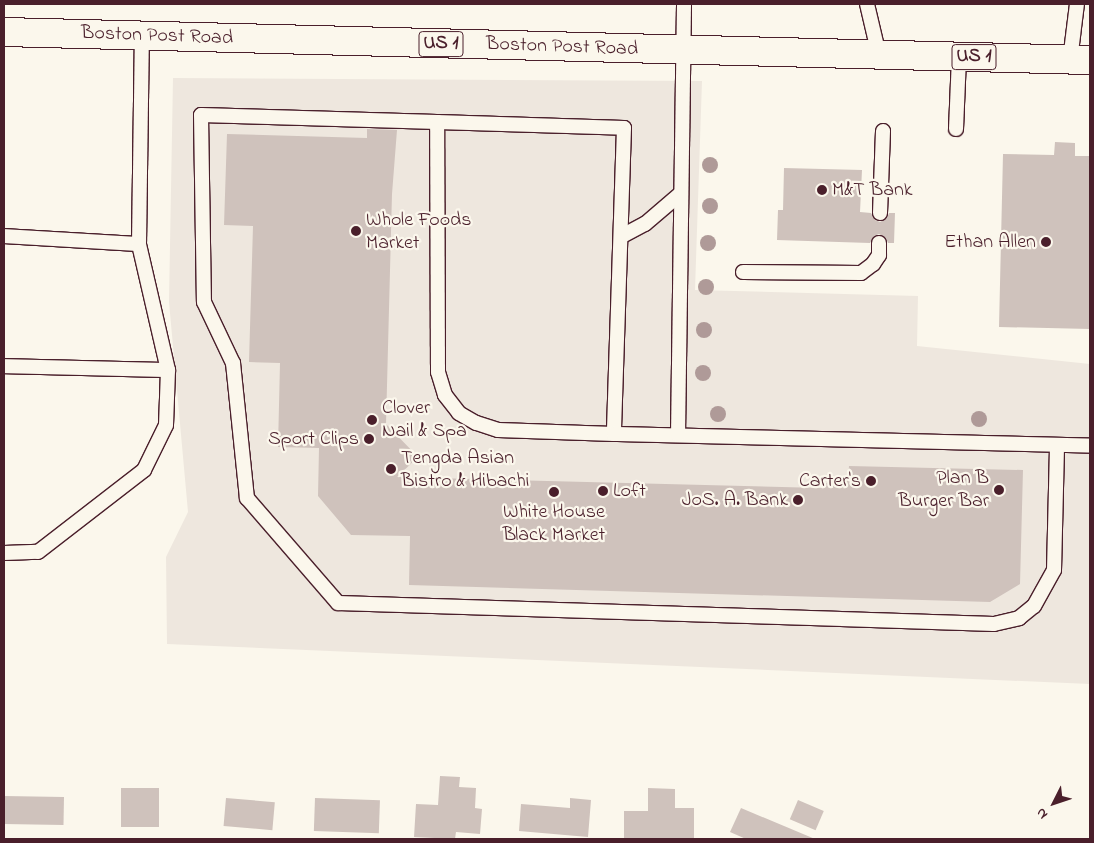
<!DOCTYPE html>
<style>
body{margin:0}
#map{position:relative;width:1094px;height:843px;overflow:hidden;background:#fbf7ec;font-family:"Indie Flower",sans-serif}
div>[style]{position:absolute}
.built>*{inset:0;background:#eee7de}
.building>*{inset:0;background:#cfc2bc;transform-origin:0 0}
.roads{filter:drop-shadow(1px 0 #4a1f2b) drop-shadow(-1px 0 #4a1f2b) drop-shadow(0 1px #4a1f2b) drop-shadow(0 -1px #4a1f2b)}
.lane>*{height:14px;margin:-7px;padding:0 7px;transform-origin:7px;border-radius:7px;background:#fbf7ec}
.primary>*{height:28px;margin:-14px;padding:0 14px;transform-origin:14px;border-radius:14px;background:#fbf7ec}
.trees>*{width:16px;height:16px;margin:-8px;border-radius:50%;background:#af9a98}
.dots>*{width:14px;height:14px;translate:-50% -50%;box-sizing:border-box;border:2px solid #fbf7ec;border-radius:50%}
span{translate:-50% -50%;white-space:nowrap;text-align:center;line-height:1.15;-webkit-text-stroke:4.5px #fbf7ec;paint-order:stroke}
.shield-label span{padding:1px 4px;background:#fbf7ec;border:1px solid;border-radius:4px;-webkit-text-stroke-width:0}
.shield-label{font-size:19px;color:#4a1f2b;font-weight:700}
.street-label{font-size:20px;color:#4a1f2b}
.poi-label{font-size:20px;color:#4a1f2b}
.left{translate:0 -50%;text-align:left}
.right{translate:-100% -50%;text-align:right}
.frame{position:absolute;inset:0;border:5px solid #4a1f2b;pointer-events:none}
.north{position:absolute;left:1029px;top:778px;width:50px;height:50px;-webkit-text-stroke:4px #fbf7ec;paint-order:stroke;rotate:229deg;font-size:14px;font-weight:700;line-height:20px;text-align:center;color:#4a1f2b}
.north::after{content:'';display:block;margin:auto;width:18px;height:22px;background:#4a1f2b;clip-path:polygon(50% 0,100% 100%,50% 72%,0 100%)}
</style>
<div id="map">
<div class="built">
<i style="clip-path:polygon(173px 78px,702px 81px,695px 290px,918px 296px,917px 346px,1090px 364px,1090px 684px,167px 644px,166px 557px,188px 512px,169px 302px)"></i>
</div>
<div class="building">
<i style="clip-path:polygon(367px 129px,397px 130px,392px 194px,386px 424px,418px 457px,397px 477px,821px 488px,830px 480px,848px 480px,849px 466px,1023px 470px,1020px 584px,990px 602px,409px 585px,410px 536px,351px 535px,318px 496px,319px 448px,278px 447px,280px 363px,249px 362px,253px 226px,224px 225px,227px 134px,367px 138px)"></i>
<i style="clip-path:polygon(1055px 142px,1075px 143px,1075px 156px,1090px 156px,1090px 329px,999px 327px,1003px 154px,1054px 155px)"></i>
<i style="clip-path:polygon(784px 168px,862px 170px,860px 212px,871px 213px,875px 220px,880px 222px,887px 218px,889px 213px,895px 213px,894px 243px,888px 243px,886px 238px,879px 234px,874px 236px,870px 243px,777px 240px,778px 210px,783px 210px)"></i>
<i style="clip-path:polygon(440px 776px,460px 777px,459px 787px,476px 788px,475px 808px,482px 809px,480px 834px,456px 832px,455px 839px,414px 837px,416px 804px,438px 805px)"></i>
<i style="left:121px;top:788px;width:38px;height:39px"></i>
<i style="clip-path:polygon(648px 788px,675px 789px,675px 808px,694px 808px,694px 839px,624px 838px,624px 811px,648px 811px)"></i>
<i style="left:4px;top:796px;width:60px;height:28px;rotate:1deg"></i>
<i style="left:226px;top:798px;width:49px;height:28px;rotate:5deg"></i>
<i style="left:315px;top:798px;width:65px;height:33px;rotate:2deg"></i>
<i style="clip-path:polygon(570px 798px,591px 800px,588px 837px,519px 831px,521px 804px,570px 808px)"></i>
<i style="left:798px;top:800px;width:28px;height:21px;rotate:23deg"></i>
<i style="clip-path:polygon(741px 808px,815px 839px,746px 839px,730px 832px)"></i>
</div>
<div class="roads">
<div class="lane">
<i style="left:867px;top:4px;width:52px;rotate:76.8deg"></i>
<i style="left:1070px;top:60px;width:56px;rotate:-82.9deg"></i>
<i style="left:437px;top:122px;width:236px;rotate:-178.3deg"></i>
<i style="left:201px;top:115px;width:187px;rotate:89.1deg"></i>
<i style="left:204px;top:302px;width:68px;rotate:64.6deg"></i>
<i style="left:233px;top:363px;width:136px;rotate:84.1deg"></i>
<i style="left:247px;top:498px;width:139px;rotate:49.1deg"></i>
<i style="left:338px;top:603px;width:656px;rotate:1.83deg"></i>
<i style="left:994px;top:624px;width:26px;rotate:-13deg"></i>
<i style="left:1019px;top:618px;width:19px;rotate:-39deg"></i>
<i style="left:1034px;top:606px;width:41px;rotate:-60.9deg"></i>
<i style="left:1054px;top:570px;width:124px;rotate:-88.6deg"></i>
<i style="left:437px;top:122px;width:187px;rotate:1.8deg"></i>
<i style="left:624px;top:128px;width:306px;rotate:91.9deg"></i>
<i style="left:614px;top:434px;width:116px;rotate:-178deg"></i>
<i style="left:498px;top:430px;width:23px;rotate:-162deg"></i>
<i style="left:476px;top:423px;width:20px;rotate:-150deg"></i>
<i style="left:459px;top:413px;width:23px;rotate:-128deg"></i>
<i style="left:445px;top:395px;width:24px;rotate:-107deg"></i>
<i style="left:438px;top:372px;width:250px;rotate:-90.2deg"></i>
<i style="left:956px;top:129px;width:72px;rotate:-87.6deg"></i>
<i style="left:880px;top:213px;width:82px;rotate:-87.9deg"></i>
<i style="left:4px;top:236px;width:135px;rotate:3.4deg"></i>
<i style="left:139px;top:244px;width:208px;rotate:-89.2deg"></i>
<i style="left:622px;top:236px;width:26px;rotate:-28deg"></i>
<i style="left:645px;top:224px;width:46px;rotate:-40.6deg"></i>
<i style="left:743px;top:272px;width:118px;rotate:0.5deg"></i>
<i style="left:861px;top:273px;width:15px;rotate:-37deg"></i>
<i style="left:873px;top:264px;width:11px;rotate:-56deg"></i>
<i style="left:879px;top:255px;width:12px;rotate:-90deg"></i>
<i style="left:4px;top:366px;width:164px;rotate:1.4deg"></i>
<i style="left:168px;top:370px;width:129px;rotate:-103deg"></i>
<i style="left:614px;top:434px;width:476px;rotate:1.4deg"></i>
<i style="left:678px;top:435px;width:431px;rotate:-89.2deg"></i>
<i style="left:4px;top:553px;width:34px;rotate:-2deg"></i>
<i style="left:38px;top:552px;width:134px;rotate:-37.7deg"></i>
<i style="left:144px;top:470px;width:50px;rotate:-63.9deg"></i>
<i style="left:166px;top:425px;width:55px;rotate:-87.9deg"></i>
</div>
<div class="primary">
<i style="left:4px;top:32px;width:1086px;rotate:1.48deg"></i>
</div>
</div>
<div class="trees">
<i style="left:710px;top:165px"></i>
<i style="left:710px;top:206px"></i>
<i style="left:708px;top:243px"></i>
<i style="left:706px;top:287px"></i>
<i style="left:704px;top:330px"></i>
<i style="left:703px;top:373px"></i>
<i style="left:718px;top:414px"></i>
<i style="left:979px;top:419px"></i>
</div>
<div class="dots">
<i style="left:822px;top:190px;background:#4a1f2b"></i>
<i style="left:356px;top:231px;background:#4a1f2b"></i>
<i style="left:1046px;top:242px;background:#4a1f2b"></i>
<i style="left:372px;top:420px;background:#4a1f2b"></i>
<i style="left:369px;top:439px;background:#4a1f2b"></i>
<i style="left:391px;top:469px;background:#4a1f2b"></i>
<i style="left:871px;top:481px;background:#4a1f2b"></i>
<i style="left:999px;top:490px;background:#4a1f2b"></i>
<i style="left:603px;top:491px;background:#4a1f2b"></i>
<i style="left:554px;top:492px;background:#4a1f2b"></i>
<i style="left:798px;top:500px;background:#4a1f2b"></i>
</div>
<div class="shield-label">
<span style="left:441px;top:44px">US 1</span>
<span style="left:974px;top:57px">US 1</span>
</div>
<div class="street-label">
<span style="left:157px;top:36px;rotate:2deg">Boston Post Road</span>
<span style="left:562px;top:47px;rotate:2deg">Boston Post Road</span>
</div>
<div class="poi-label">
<span class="left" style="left:832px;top:190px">M&amp;T Bank</span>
<span class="left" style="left:366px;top:232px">Whole Foods<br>Market</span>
<span class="right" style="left:1036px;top:242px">Ethan Allen</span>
<span class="left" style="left:382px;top:420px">Clover<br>Nail &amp; Spa</span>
<span class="right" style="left:359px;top:439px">Sport Clips</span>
<span class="left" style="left:401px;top:470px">Tengda Asian<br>Bistro &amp; Hibachi</span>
<span class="right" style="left:989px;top:490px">Plan B<br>Burger Bar</span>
<span class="right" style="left:861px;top:481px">Carter's</span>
<span class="left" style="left:613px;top:491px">Loft</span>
<span class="right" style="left:788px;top:500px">JoS. A. Bank</span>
<span style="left:554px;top:524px">White House<br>Black Market</span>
</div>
<div class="frame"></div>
<div class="north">N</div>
</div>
